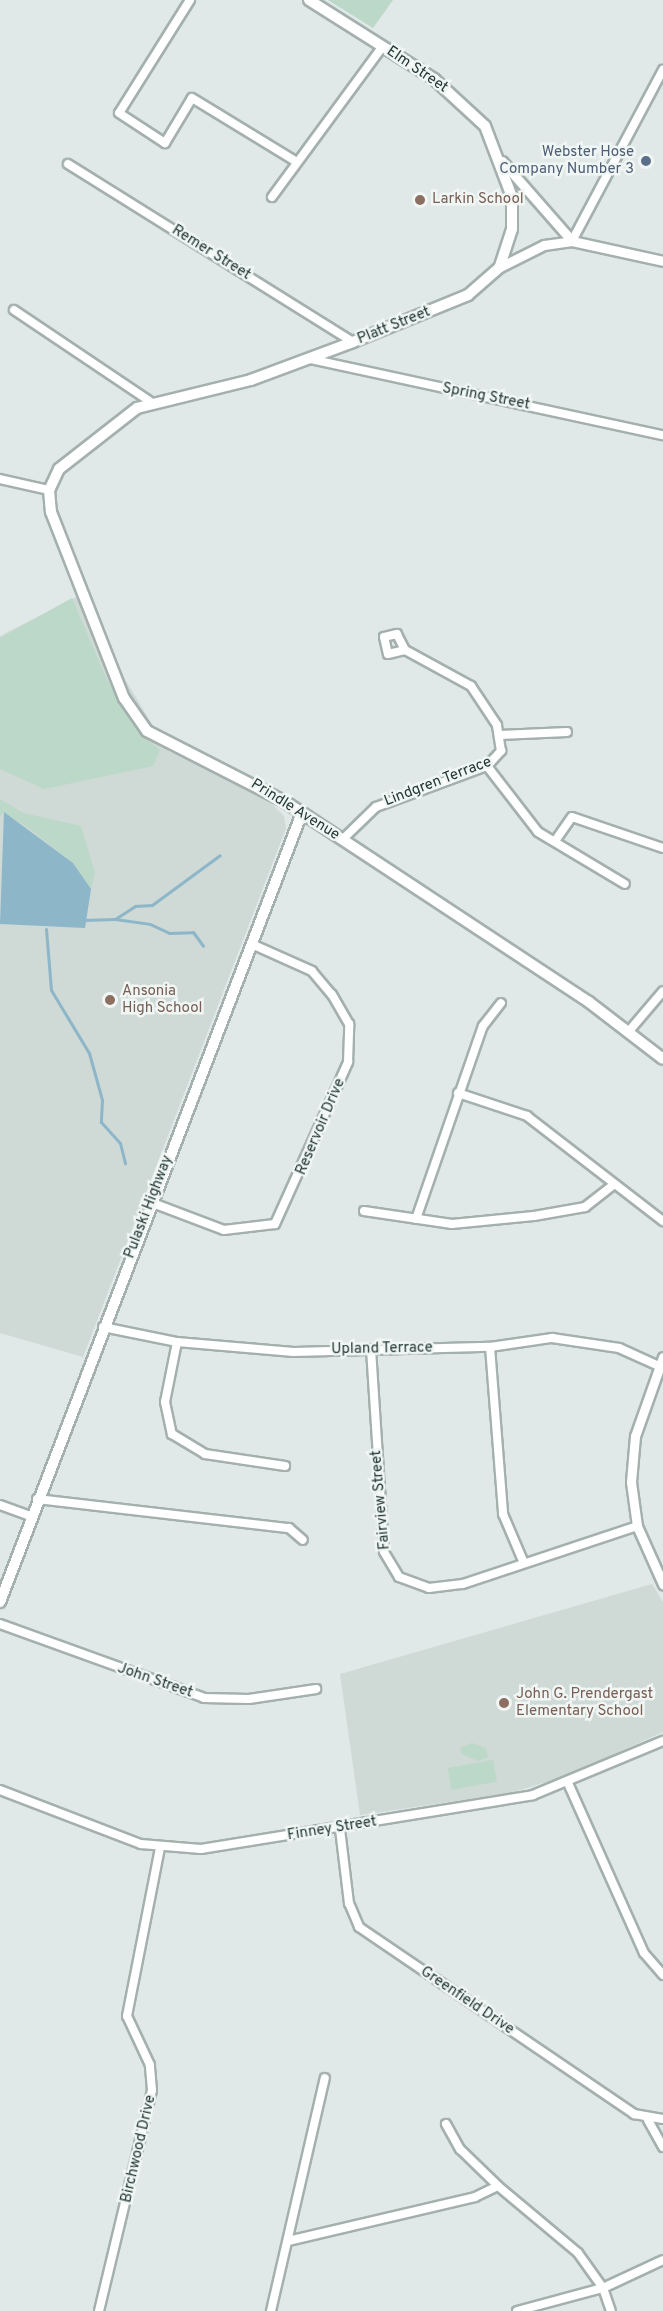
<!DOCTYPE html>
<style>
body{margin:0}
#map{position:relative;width:663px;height:2311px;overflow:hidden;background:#e0e9e7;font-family:Overpass,sans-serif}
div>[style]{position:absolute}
.built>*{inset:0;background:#cfd9d6}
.green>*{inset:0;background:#bbd8c8;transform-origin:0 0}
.water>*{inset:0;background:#8db6c9}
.stream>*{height:3px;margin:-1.5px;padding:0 1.5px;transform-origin:1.5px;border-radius:1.5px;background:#8db6c9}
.roads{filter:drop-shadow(2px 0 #a4b0ae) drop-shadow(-2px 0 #a4b0ae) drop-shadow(0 2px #a4b0ae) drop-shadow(0 -2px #a4b0ae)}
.minor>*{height:8px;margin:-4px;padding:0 4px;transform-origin:4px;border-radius:4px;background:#fff}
.tertiary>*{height:9px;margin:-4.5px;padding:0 4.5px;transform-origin:4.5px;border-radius:4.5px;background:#fff}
.secondary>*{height:10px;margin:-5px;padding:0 5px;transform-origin:5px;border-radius:5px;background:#fff}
.dots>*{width:16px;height:16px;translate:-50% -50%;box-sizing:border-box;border:3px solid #f0f6f4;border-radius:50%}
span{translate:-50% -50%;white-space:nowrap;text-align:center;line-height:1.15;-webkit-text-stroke:5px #f0f6f4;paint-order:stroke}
.street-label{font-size:15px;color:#233835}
.service-label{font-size:15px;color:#4e5e75}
.right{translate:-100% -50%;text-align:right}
.education-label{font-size:15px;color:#785e54}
.left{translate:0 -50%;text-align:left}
</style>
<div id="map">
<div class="built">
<i style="clip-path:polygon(76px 597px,168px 751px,261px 793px,284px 816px,286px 828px,83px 1357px,0 1333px,0 636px)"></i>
<i style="clip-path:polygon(652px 1584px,663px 1602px,663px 1732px,566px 1776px,510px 1793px,360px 1815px,340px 1674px)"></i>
</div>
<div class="green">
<i style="clip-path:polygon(328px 0,393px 0,373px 28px)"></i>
<i style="clip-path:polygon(72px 598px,106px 678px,138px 732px,160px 750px,153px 766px,44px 789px,0 769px,0 638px)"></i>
<i style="clip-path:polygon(0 799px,23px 813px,81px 826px,95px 873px,91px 889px,73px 863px,27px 827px,4px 813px,0 816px)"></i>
<i style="clip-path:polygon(472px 1743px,486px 1748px,488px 1757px,478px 1761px,462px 1754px,460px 1748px)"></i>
<i style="left:493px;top:1760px;width:22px;height:46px;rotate:80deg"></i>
</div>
<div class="water">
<i style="clip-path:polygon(4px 812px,73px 863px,91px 889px,85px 928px,0 924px)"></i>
</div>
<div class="stream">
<i style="left:115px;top:919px;width:24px;rotate:-33deg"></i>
<i style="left:135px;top:906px;width:17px;rotate:-3deg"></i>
<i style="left:152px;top:905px;width:84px;rotate:-36.3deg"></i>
<i style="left:83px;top:920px;width:32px;rotate:-2deg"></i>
<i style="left:115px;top:919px;width:35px;rotate:8deg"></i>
<i style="left:150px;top:924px;width:21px;rotate:25deg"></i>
<i style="left:169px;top:933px;width:24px;rotate:-2deg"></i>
<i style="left:193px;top:932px;width:17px;rotate:54deg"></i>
<i style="left:46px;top:929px;width:61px;rotate:85.3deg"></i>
<i style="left:51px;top:990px;width:74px;rotate:58.9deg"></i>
<i style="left:89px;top:1053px;width:49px;rotate:74.5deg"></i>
<i style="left:102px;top:1100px;width:22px;rotate:93deg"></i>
<i style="left:101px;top:1122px;width:28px;rotate:48deg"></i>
<i style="left:120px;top:1143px;width:21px;rotate:76deg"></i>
</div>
<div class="roads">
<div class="minor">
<i style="left:190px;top:0;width:133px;rotate:122.1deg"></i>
<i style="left:119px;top:113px;width:55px;rotate:33.1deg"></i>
<i style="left:165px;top:143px;width:52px;rotate:-59deg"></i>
<i style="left:192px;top:98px;width:123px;rotate:31.4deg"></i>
<i style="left:68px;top:164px;width:336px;rotate:32deg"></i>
<i style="left:272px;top:197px;width:186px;rotate:-53.7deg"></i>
<i style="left:572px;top:241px;width:194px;rotate:-62deg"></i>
<i style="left:14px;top:310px;width:165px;rotate:33.9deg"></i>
<i style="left:310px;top:359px;width:361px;rotate:12.2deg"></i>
<i style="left:0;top:479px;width:50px;rotate:12.7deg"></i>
<i style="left:500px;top:735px;width:67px;rotate:-2.6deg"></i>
<i style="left:487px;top:766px;width:83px;rotate:52.3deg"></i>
<i style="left:538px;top:832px;width:101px;rotate:30.9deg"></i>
<i style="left:343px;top:839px;width:46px;rotate:-44.1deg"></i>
<i style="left:376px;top:807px;width:118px;rotate:-20.3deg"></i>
<i style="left:487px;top:766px;width:21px;rotate:-47deg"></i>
<i style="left:501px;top:751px;width:26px;rotate:-99deg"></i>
<i style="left:497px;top:725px;width:47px;rotate:-123.7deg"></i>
<i style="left:471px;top:686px;width:75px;rotate:-151.4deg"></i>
<i style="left:405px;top:650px;width:18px;rotate:-117deg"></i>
<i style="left:397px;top:634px;width:13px;rotate:167deg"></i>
<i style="left:384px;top:637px;width:17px;rotate:77deg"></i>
<i style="left:388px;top:654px;width:17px;rotate:-13deg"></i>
<i style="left:555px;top:841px;width:29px;rotate:-55deg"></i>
<i style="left:572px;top:817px;width:96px;rotate:18.8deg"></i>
<i style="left:629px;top:1031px;width:52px;rotate:-49.6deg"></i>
<i style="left:458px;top:1093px;width:73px;rotate:18.4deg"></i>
<i style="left:527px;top:1116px;width:172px;rotate:37.7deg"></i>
<i style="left:150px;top:1202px;width:79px;rotate:20.7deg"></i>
<i style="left:224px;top:1230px;width:51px;rotate:-6.7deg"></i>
<i style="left:275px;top:1224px;width:178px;rotate:-65.7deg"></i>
<i style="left:348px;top:1062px;width:38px;rotate:-88deg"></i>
<i style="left:349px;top:1024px;width:34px;rotate:-120deg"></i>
<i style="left:332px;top:995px;width:31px;rotate:-130deg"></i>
<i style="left:312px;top:971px;width:64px;rotate:-155.9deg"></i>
<i style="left:364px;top:1211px;width:89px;rotate:8.4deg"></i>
<i style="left:452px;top:1224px;width:82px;rotate:-5.6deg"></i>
<i style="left:534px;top:1216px;width:52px;rotate:-10deg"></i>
<i style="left:585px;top:1207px;width:34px;rotate:-38deg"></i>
<i style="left:416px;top:1219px;width:204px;rotate:-70.9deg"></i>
<i style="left:483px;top:1026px;width:29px;rotate:-52deg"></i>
<i style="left:103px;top:1327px;width:76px;rotate:11.5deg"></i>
<i style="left:177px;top:1342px;width:117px;rotate:4.9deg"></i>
<i style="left:294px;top:1352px;width:196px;rotate:-1.5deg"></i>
<i style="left:490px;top:1347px;width:63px;rotate:-8.3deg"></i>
<i style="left:552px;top:1338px;width:68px;rotate:8.5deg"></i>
<i style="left:619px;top:1348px;width:44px;rotate:24.2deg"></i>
<i style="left:177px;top:1342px;width:61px;rotate:101.3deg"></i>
<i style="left:165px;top:1402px;width:33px;rotate:78deg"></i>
<i style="left:172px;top:1434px;width:39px;rotate:31deg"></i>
<i style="left:205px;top:1454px;width:81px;rotate:8.5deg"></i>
<i style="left:490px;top:1347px;width:168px;rotate:85.5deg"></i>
<i style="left:503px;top:1514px;width:51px;rotate:66.9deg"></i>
<i style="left:371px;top:1349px;width:203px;rotate:86.3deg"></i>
<i style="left:384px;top:1552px;width:29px;rotate:59deg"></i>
<i style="left:399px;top:1577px;width:32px;rotate:20deg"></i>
<i style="left:429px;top:1588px;width:34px;rotate:-7deg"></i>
<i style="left:463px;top:1584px;width:183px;rotate:-18.4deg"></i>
<i style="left:37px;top:1499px;width:254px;rotate:6.6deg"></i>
<i style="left:289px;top:1528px;width:18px;rotate:41deg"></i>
<i style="left:0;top:1505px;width:33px;rotate:20deg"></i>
<i style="left:0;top:1624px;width:217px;rotate:19.9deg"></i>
<i style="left:204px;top:1698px;width:45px;rotate:1.3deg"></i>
<i style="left:249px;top:1699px;width:68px;rotate:-8.5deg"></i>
<i style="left:568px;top:1783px;width:186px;rotate:65.9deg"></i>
<i style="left:644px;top:1953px;width:29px;rotate:49deg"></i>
<i style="left:0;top:1790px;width:151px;rotate:21deg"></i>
<i style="left:141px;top:1844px;width:60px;rotate:4.8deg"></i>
<i style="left:201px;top:1849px;width:336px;rotate:-9.2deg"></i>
<i style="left:533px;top:1795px;width:141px;rotate:-22.6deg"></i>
<i style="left:340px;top:1829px;width:75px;rotate:83.1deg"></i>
<i style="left:349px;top:1903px;width:26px;rotate:67deg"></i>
<i style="left:359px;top:1927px;width:333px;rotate:34.2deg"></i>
<i style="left:634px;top:2114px;width:29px;rotate:10deg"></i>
<i style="left:648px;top:2120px;width:31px;rotate:61deg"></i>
<i style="left:446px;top:2124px;width:29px;rotate:61deg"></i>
<i style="left:460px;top:2149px;width:53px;rotate:44.2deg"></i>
<i style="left:498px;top:2186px;width:104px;rotate:39.9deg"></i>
<i style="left:578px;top:2253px;width:43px;rotate:54.5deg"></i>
<i style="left:603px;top:2288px;width:24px;rotate:71deg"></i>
<i style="left:288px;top:2241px;width:192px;rotate:-13.2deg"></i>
<i style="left:475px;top:2197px;width:25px;rotate:-26deg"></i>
<i style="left:99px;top:2311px;width:227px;rotate:-76.5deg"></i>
<i style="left:152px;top:2090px;width:25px;rotate:-95deg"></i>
<i style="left:150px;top:2065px;width:54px;rotate:-115.1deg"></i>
<i style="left:127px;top:2016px;width:171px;rotate:-78.9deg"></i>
<i style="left:271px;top:2311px;width:239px;rotate:-77deg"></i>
<i style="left:517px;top:2311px;width:89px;rotate:-15deg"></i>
<i style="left:603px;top:2288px;width:66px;rotate:-25deg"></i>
</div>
<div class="tertiary">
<i style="left:502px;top:161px;width:106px;rotate:48.8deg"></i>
<i style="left:572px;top:241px;width:93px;rotate:12.4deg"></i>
<i style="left:500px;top:267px;width:49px;rotate:-26.6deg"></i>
<i style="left:544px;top:245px;width:28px;rotate:-8deg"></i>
<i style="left:663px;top:1357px;width:84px;rotate:109.5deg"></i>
<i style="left:635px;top:1436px;width:46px;rotate:95deg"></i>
<i style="left:631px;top:1482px;width:44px;rotate:82.2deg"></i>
<i style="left:637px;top:1526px;width:64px;rotate:65.9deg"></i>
</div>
<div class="secondary">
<i style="left:309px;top:0;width:148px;rotate:32.3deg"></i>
<i style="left:434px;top:79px;width:69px;rotate:42.7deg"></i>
<i style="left:485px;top:126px;width:76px;rotate:69.2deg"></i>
<i style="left:512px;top:197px;width:32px;rotate:90deg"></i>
<i style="left:512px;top:229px;width:40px;rotate:108deg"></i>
<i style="left:500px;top:267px;width:43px;rotate:138.8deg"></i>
<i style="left:468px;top:295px;width:124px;rotate:157.8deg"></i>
<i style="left:353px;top:342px;width:109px;rotate:159.6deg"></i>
<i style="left:251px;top:380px;width:117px;rotate:166.2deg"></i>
<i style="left:137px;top:408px;width:99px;rotate:142deg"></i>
<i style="left:59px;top:469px;width:23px;rotate:115deg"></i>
<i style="left:49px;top:490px;width:22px;rotate:85deg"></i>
<i style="left:51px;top:512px;width:200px;rotate:68.6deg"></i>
<i style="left:124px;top:698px;width:40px;rotate:55.1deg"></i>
<i style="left:147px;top:731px;width:154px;rotate:27.1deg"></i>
<i style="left:284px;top:801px;width:365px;rotate:33.4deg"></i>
<i style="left:589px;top:1002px;width:93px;rotate:37.6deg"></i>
<i style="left:0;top:1602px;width:845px;rotate:-69.06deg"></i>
</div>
</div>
<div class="dots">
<i style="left:646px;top:161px;background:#5c6f8a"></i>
<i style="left:420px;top:200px;background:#8d6e63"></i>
<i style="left:110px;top:1000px;background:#8d6e63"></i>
<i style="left:504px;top:1703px;background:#8d6e63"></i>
</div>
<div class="street-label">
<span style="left:417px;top:70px;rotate:34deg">Elm Street</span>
<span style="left:211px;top:253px;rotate:32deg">Remer Street</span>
<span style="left:394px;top:326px;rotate:-22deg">Platt Street</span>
<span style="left:486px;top:397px;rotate:11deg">Spring Street</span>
<span style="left:438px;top:782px;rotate:-21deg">Lindgren Terrace</span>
<span style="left:295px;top:810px;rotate:32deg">Prindle Avenue</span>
<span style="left:321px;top:1127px;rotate:-67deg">Reservoir Drive</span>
<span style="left:149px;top:1207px;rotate:-69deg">Pulaski Highway</span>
<span style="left:382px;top:1349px;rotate:-1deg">Upland Terrace</span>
<span style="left:381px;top:1500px;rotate:-95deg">Fairview Street</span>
<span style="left:155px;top:1681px;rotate:19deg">John Street</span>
<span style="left:332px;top:1829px;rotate:-9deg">Finney Street</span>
<span style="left:467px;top:2001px;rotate:34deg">Greenfield Drive</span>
<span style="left:139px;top:2149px;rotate:-77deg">Birchwood Drive</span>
</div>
<div class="service-label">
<span class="right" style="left:634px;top:161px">Webster Hose<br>Company Number 3</span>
</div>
<div class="education-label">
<span class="left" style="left:432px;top:200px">Larkin School</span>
<span class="left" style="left:122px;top:1000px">Ansonia<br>High School</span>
<span class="left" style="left:516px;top:1703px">John G. Prendergast<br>Elementary School</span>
</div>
</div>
